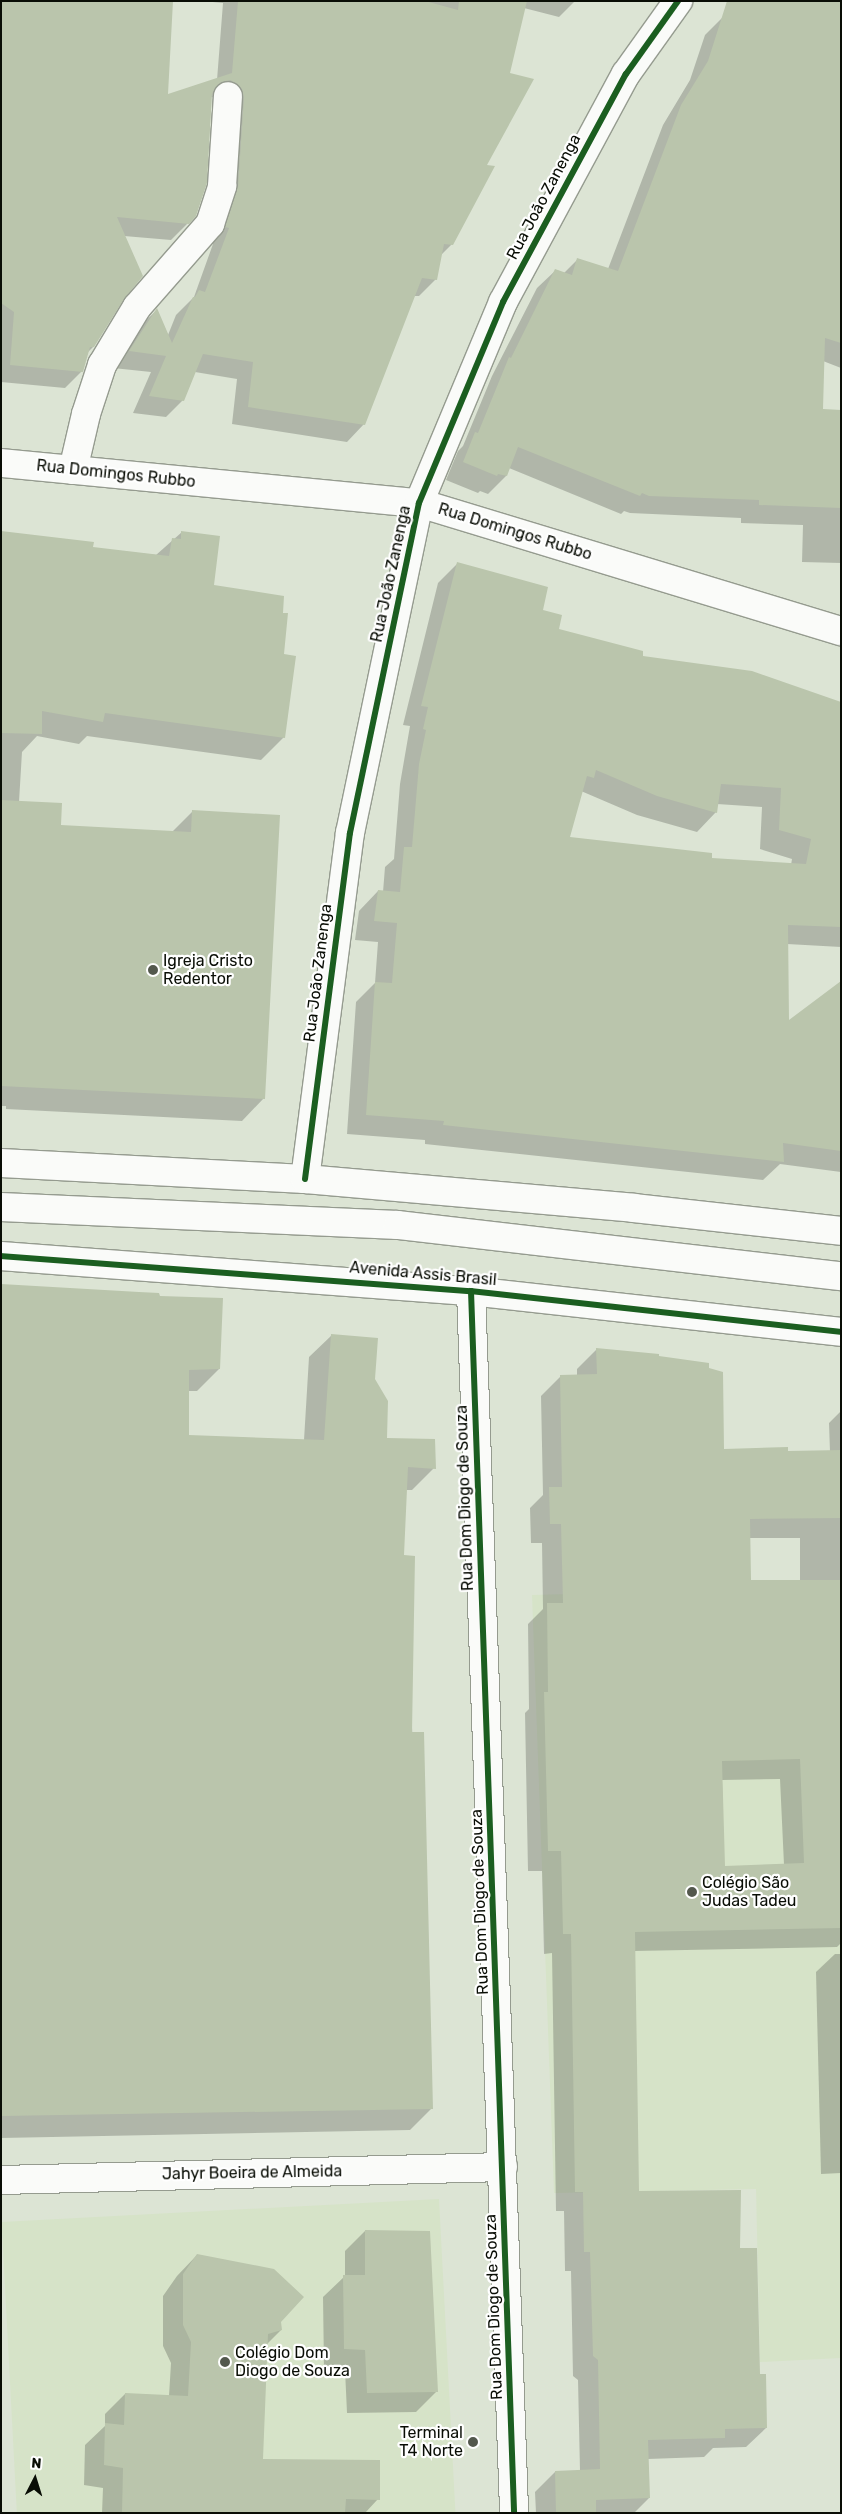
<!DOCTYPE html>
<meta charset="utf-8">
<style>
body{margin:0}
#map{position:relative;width:842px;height:2514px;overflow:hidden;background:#dce4d4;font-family:Rubik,sans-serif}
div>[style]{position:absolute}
.built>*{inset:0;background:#d6e3c8;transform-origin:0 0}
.shadow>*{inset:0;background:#0003}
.building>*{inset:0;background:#bac5ac}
.roads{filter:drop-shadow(1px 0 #959b8f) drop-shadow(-1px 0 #959b8f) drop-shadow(0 1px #959b8f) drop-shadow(0 -1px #959b8f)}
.minor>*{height:28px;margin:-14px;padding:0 14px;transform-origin:14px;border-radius:14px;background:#fafbf9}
.major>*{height:28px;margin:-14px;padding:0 14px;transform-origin:14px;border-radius:14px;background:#fafbf9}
.cycleway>*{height:6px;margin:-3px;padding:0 3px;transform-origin:3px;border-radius:3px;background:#1b5e20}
.dots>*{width:14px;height:14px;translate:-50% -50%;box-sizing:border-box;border:2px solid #fff;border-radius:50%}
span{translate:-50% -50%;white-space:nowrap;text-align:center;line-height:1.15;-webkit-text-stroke:4.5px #fff;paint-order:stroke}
.street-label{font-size:16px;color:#090d05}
.poi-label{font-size:16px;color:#090d05}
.left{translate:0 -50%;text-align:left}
.right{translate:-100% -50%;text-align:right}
.frame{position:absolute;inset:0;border:2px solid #090d05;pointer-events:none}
.north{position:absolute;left:10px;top:2454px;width:50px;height:50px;-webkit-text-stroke:4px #fff;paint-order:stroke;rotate:5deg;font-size:14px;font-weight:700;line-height:20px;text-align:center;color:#090d05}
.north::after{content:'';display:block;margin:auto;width:18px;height:22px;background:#090d05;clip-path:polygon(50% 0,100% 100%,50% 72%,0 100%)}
</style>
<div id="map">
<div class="built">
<i style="clip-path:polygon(841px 1587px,841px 2358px,760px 2362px,756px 2189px,554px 2193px,532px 1595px)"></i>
<i style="left:439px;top:2199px;width:315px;height:438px;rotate:87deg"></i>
</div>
<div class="shadow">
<i style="clip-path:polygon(202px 1px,575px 1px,559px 17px,524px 8px,485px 166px,452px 244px,440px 256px,436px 279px,419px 296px,414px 296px,364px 424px,347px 442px,232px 424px,237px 379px,195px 372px,183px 400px,166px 417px,133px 413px,151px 372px,113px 368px,140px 326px,157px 310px,168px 335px,176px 315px,194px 297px,213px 244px,209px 244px,219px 99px,211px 97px,188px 223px,171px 240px,124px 236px,123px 298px,94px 346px,87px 353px,82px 371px,65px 388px,1px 382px,1px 223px,167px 96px,217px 80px,223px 3px)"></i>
<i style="clip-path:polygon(841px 1px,841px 368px,823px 361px,822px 411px,841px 411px,841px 563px,802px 562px,803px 525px,741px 523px,741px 518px,630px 513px,624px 511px,621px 514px,509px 468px,506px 476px,488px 494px,480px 491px,478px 493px,446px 480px,458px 451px,463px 446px,492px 376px,537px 288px,556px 270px,564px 273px,578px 259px,608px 269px,663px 125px,690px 80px,705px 35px,723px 17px)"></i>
<i style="clip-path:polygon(1px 532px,92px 548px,156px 555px,182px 532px,212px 586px,282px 655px,284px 737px,261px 760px,87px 736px,79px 744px,37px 736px,22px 752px,19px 802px,60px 826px,172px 832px,193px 811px,264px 1098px,242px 1121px,6px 1109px,6px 1106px,1px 1106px)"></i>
<i style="clip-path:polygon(evenodd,457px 564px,541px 611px,557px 630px,642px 657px,841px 703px,841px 947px,787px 944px,788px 1023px,841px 982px,841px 1172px,780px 1164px,763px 1180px,425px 1144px,425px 1140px,347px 1134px,356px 1002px,375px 983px,378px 942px,355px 940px,359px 911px,378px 891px,383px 892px,385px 867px,394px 859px,400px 784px,410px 726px,403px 725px,438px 583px,457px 564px,581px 791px,637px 815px,697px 832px,716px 812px,717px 804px,762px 807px,760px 849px,792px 859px,791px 865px,710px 859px,568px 838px,581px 791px)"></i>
<i style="clip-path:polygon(1px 1285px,219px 1369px,197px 1391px,188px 1391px,187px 1436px,304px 1440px,309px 1357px,332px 1335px,374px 1379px,386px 1439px,434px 1468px,412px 1490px,406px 1490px,403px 1556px,432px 2108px,410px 2130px,1px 2138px)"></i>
<i style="clip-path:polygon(evenodd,597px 1349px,723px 1451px,830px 1452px,829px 1423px,841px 1411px,841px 1943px,837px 1947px,634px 1951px,638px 2193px,739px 2250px,766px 2428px,746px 2447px,713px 2448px,704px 2457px,648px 2459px,649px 2498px,634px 2513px,536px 2513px,535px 2492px,555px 2472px,580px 2471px,578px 2380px,573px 2376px,571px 2271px,565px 2271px,564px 2211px,556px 2211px,552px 1953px,544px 1954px,542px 1871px,528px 1871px,525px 1713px,529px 1709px,528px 1624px,543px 1609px,542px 1543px,531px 1543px,530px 1508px,543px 1495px,541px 1396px,561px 1376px,577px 1376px,577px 1369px,597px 1349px,749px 1538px,800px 1538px,800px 1581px,750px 1582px,749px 1538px,597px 1349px,780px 1779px,784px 1865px,724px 1868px,722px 1780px,780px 1779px)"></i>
<i style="clip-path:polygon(835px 1954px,841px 1954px,841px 2173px,821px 2174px,816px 1972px)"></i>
<i style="clip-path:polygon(365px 2231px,436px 2392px,416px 2412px,347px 2413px,345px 2370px,324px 2369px,323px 2297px,345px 2276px,345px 2251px)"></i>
<i style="clip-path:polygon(197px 2255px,280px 2321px,281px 2330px,266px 2345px,261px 2460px,378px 2499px,365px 2513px,102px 2513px,103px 2488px,84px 2485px,85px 2445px,105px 2426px,105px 2414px,125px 2394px,169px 2396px,171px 2363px,163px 2346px,163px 2296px,177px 2276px)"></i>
</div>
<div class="building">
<i style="clip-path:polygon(1px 1px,173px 1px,168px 94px,232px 73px,238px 1px,425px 1px,458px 10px,459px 1px,527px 1px,510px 73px,534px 79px,487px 165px,495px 166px,453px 245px,444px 244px,437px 280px,422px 278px,365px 425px,248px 407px,253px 362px,203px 354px,184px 401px,149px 396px,166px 356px,129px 351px,157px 308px,172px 343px,193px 297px,195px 297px,199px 290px,205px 292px,229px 228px,225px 227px,238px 187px,244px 97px,242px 89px,236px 83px,230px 80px,221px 82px,215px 88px,212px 94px,207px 183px,196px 216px,189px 224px,117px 217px,143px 276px,124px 299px,94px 347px,90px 347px,83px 372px,10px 365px,14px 312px,1px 303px)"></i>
<i style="clip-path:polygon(727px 1px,841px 1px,841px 343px,825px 338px,823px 409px,841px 410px,841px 508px,759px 505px,759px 500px,649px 496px,642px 493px,640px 496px,518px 447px,507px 476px,498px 474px,497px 476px,463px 462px,475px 432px,478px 433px,509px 357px,511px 358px,555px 269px,572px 275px,577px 258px,618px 271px,681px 105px,708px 61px)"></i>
<i style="clip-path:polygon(1px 531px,94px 542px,93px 547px,169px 556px,172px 538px,181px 539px,181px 531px,220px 536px,214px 585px,284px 596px,283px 613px,288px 613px,284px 654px,296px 656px,285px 738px,105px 713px,103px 722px,42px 711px,42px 734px,1px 733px)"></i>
<i style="clip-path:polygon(evenodd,457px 562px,548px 587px,543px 610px,562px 615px,559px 629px,643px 651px,643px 656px,752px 671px,841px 702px,841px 927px,788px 925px,789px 1020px,841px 981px,841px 1151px,783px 1143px,784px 1162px,443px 1125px,444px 1121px,366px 1115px,375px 982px,392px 983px,397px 923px,374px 921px,378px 890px,400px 892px,404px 847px,412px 847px,419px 764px,426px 730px,423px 729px,428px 707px,421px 706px,457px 562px,596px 770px,657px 796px,717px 813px,721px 784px,781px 788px,779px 830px,811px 839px,806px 864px,712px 858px,712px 853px,570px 837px,587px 776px,594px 778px,596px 770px)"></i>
<i style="clip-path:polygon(1px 800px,62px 803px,61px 825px,191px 832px,192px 810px,280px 815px,265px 1099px,1px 1086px)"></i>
<i style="clip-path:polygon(1px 1284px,139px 1292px,159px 1293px,160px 1296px,223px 1298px,220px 1369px,189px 1370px,189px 1435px,324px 1440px,331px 1334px,378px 1338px,375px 1379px,388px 1401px,387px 1438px,435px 1439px,436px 1469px,408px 1467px,404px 1555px,415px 1556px,412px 1732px,424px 1732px,433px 2109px,1px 2116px)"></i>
<i style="clip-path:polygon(evenodd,596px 1348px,659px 1354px,659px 1356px,709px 1363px,709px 1368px,723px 1372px,724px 1449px,788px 1447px,788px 1451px,841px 1450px,841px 1518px,750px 1519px,751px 1580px,841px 1580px,841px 1928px,635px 1932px,639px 2191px,741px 2190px,740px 2248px,757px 2248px,760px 2374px,766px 2374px,767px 2428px,725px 2429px,725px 2438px,648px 2440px,650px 2498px,596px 2500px,596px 2513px,556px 2513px,555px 2471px,600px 2469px,598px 2360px,593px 2356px,590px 2252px,584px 2252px,583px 2192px,575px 2192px,571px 1934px,563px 1934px,561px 1851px,548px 1851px,544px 1692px,548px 1692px,547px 1603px,563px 1603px,561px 1524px,550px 1524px,549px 1487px,562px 1487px,560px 1375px,597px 1374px,596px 1348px,800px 1759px,804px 1863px,725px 1866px,722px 1761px,800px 1759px)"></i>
<i style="clip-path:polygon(365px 2230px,430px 2231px,438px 2392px,367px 2393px,365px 2350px,344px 2349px,343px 2275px,365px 2275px)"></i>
<i style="clip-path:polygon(197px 2254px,274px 2269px,304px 2297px,281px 2322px,282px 2330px,268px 2334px,263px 2459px,380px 2460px,380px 2500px,346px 2499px,345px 2513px,122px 2513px,123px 2468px,104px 2465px,105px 2423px,124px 2425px,125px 2393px,188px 2396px,191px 2342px,183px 2325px,183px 2274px)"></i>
</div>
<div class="roads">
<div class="minor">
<i style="left:1px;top:463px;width:420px;rotate:5.5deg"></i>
<i style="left:419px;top:503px;width:441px;rotate:16.9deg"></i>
<i style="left:73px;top:470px;width:57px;rotate:-76.9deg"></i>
<i style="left:86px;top:414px;width:52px;rotate:-71.9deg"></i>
<i style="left:102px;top:365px;width:68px;rotate:-58.9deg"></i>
<i style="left:137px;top:307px;width:111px;rotate:-48.7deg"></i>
<i style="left:210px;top:224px;width:40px;rotate:-72deg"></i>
<i style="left:222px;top:186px;width:90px;rotate:-86.2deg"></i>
<i style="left:305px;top:1179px;width:349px;rotate:-82.6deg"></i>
<i style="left:350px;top:833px;width:337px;rotate:-78.2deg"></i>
<i style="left:419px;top:503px;width:218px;rotate:-67.3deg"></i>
<i style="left:503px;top:302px;width:259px;rotate:-61.7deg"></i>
<i style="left:626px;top:74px;width:90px;rotate:-54.5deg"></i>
<i style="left:1px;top:1207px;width:397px;rotate:2.6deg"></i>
<i style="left:398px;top:1225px;width:446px;rotate:6.6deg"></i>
<i style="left:471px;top:1291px;width:1223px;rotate:87.98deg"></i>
<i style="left:1px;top:2180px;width:502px;rotate:-1.48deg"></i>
</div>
<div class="major">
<i style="left:1px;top:1163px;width:304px;rotate:3deg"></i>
<i style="left:305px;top:1179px;width:330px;rotate:5deg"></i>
<i style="left:634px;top:1208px;width:208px;rotate:6.3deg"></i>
<i style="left:1px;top:1256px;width:471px;rotate:4.3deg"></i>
<i style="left:471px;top:1291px;width:372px;rotate:6.3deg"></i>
</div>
</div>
<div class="cycleway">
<i style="left:305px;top:1179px;width:349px;rotate:-82.6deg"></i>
<i style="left:350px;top:833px;width:337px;rotate:-78.2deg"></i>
<i style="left:419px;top:503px;width:218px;rotate:-67.3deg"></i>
<i style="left:503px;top:302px;width:259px;rotate:-61.7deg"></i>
<i style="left:626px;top:74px;width:90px;rotate:-54.5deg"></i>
<i style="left:1px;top:1256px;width:471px;rotate:4.3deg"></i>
<i style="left:471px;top:1291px;width:372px;rotate:6.3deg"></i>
<i style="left:471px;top:1291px;width:1223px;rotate:87.98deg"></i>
</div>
<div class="dots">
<i style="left:153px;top:970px;background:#53584d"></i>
<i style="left:692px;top:1892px;background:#53584d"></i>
<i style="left:225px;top:2362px;background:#53584d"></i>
<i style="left:473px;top:2442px;background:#53584d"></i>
</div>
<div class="street-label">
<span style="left:544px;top:197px;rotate:-62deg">Rua João Zanenga</span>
<span style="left:116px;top:474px;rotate:6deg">Rua Domingos Rubbo</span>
<span style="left:515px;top:532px;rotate:17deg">Rua Domingos Rubbo</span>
<span style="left:391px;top:574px;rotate:-78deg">Rua João Zanenga</span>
<span style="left:318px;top:973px;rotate:-83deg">Rua João Zanenga</span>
<span style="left:423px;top:1274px;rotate:5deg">Avenida Assis Brasil</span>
<span style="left:465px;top:1498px;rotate:-92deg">Rua Dom Diogo de Souza</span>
<span style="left:480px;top:1902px;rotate:-92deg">Rua Dom Diogo de Souza</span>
<span style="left:252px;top:2173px;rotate:-1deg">Jahyr Boeira de Almeida</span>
<span style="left:494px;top:2307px;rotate:-92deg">Rua Dom Diogo de Souza</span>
</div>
<div class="poi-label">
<span class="left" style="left:163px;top:970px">Igreja Cristo<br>Redentor</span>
<span class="left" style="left:702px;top:1892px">Colégio São<br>Judas Tadeu</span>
<span class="left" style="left:235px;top:2362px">Colégio Dom<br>Diogo de Souza</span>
<span class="right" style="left:463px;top:2442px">Terminal<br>T4 Norte</span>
</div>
<div class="frame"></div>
<div class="north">N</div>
</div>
